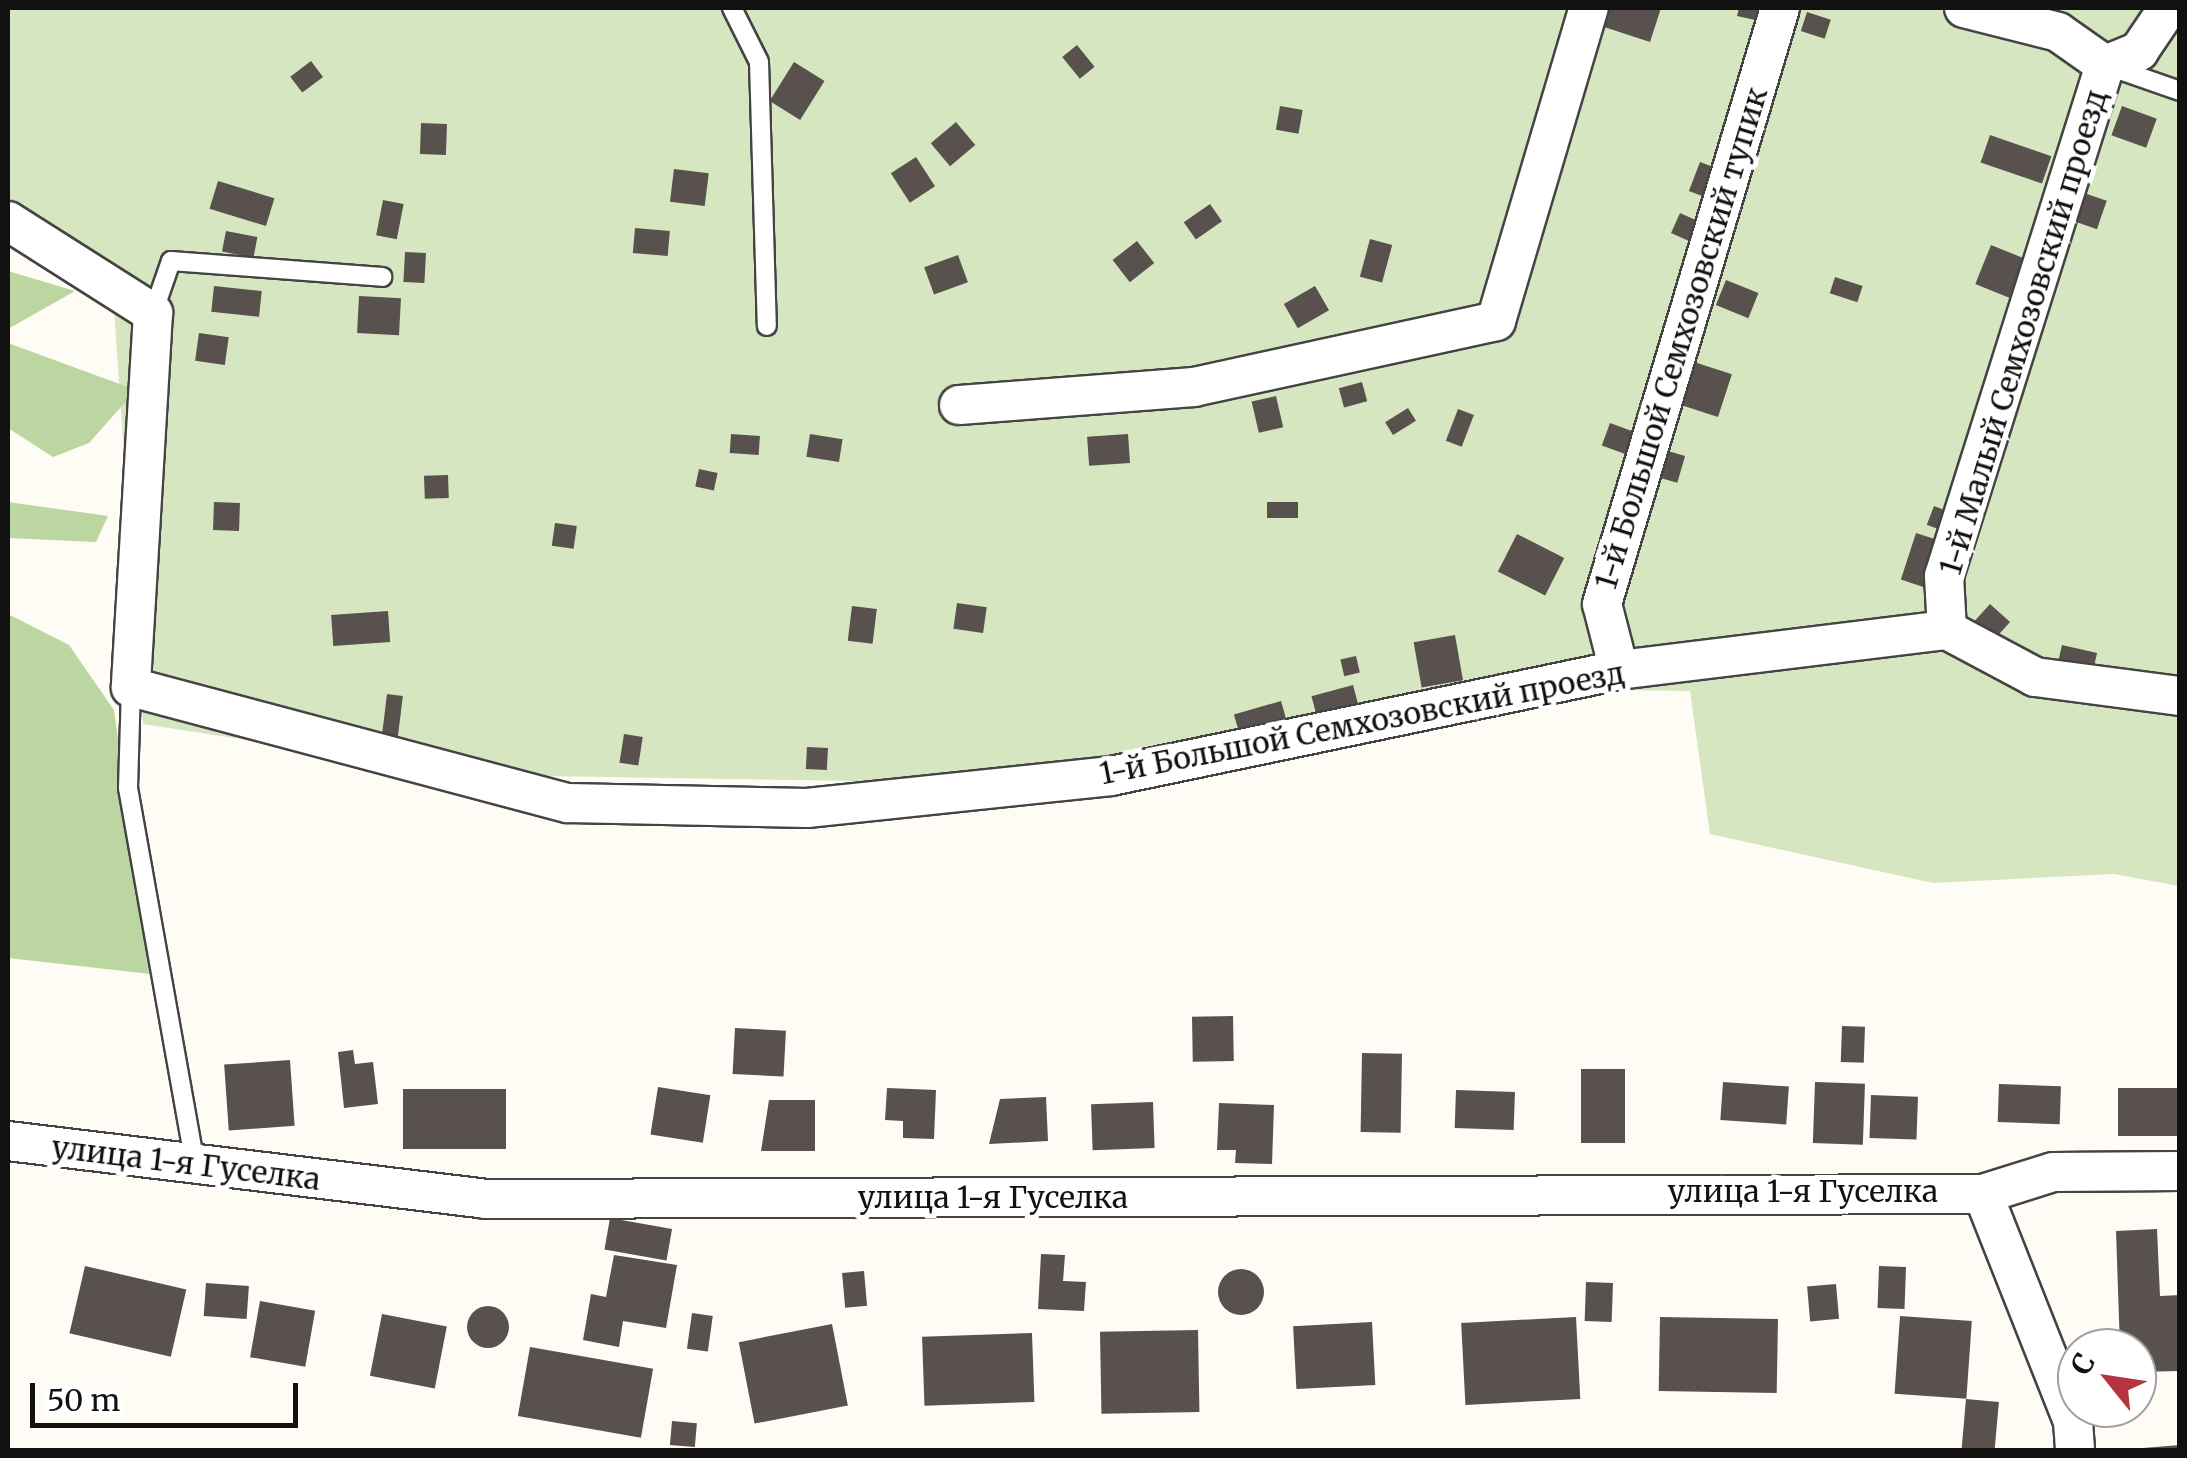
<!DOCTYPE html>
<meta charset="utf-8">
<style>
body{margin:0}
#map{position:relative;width:2187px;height:1458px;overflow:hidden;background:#fefcf5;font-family:Merriweather,serif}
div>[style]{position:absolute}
.green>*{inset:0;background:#d6e6c1}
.forest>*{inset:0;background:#bbd6a1}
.building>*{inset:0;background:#58514e;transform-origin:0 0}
.round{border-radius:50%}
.roads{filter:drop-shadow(2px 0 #444) drop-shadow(-2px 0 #444) drop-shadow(0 2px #444) drop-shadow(0 -2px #444)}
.service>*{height:18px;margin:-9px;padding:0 9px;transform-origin:9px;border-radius:9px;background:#fff}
.minor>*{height:38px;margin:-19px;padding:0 19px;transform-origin:19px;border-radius:19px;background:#fff}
span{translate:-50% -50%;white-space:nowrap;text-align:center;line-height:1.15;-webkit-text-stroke:10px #fff;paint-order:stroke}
.street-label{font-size:30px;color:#111}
.frame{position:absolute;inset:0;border:10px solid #111;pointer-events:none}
.north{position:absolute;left:2057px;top:1328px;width:100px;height:100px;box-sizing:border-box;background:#fff;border:2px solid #a0a0a0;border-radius:50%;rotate:300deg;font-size:28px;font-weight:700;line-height:40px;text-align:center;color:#111}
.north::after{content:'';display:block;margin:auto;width:35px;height:45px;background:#b43540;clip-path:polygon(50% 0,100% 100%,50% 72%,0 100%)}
.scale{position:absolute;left:30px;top:1383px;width:268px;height:45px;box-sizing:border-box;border:5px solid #111;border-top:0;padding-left:12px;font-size:30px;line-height:35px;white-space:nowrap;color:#111;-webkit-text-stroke:8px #fff;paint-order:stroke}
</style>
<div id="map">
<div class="green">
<i style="clip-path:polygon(8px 8px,2179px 8px,2179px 886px,2114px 874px,1933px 883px,1710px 834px,1690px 691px,1612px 690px,1122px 785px,474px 775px,143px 724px,111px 267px,8px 200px)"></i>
</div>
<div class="forest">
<i style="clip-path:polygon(8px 271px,75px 291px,8px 329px)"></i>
<i style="clip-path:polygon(8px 343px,136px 390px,89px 443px,53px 457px,8px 428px)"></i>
<i style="clip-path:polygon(8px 502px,108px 516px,96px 542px,8px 538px)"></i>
<i style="clip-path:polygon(8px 614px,69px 645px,114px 710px,150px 974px,8px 958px)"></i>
</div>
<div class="building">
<i style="clip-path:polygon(1604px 8px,1661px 8px,1650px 42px,1598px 25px)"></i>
<i style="clip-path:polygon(1739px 8px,1758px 8px,1755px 20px,1737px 16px)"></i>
<i style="left:1807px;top:12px;width:25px;height:20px;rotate:18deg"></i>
<i style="left:1077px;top:45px;width:28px;height:19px;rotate:51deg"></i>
<i style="left:311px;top:61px;width:20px;height:26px;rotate:53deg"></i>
<i style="left:794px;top:62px;width:36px;height:46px;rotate:32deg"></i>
<i style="left:1280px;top:106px;width:23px;height:24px;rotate:10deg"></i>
<i style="left:2122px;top:106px;width:37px;height:31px;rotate:20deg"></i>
<i style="left:956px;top:122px;width:30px;height:33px;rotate:50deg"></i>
<i style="left:421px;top:123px;width:26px;height:31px;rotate:2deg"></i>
<i style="left:1990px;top:135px;width:65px;height:29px;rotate:19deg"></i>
<i style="left:916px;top:157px;width:35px;height:30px;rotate:57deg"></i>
<i style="left:1700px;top:162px;width:19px;height:31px;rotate:21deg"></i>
<i style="left:674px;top:169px;width:35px;height:33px;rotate:7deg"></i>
<i style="left:218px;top:181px;width:59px;height:29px;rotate:17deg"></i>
<i style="left:2084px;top:193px;width:24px;height:30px;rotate:19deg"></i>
<i style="left:383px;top:200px;width:21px;height:36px;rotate:11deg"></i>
<i style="left:1210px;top:204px;width:21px;height:32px;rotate:55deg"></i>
<i style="left:1680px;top:213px;width:22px;height:22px;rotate:24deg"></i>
<i style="left:635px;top:228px;width:35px;height:25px;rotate:5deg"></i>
<i style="left:226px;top:231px;width:32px;height:21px;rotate:11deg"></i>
<i style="left:1370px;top:239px;width:23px;height:39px;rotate:15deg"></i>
<i style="left:1137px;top:241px;width:28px;height:31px;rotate:52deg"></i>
<i style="left:1991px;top:245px;width:40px;height:42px;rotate:22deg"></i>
<i style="left:405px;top:252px;width:21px;height:30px;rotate:3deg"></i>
<i style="left:958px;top:255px;width:29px;height:36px;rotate:70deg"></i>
<i style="left:1835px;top:277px;width:29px;height:17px;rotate:18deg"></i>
<i style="left:1726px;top:280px;width:35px;height:27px;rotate:22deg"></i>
<i style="left:214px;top:286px;width:48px;height:26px;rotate:6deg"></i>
<i style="left:1315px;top:286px;width:28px;height:36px;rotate:60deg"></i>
<i style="left:359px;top:296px;width:42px;height:37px;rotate:3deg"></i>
<i style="left:199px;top:333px;width:30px;height:28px;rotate:8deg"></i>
<i style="left:1691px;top:361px;width:43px;height:45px;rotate:18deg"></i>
<i style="left:1362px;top:382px;width:20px;height:24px;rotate:75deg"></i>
<i style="left:1276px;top:396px;width:32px;height:25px;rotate:77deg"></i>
<i style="left:1408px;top:408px;width:15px;height:27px;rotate:58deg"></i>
<i style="left:1458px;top:409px;width:17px;height:34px;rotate:21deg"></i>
<i style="left:1610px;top:423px;width:27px;height:24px;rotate:20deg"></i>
<i style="left:731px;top:434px;width:29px;height:19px;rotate:4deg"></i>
<i style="left:810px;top:434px;width:33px;height:23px;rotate:9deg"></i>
<i style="left:1128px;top:434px;width:29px;height:41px;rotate:86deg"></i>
<i style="left:1661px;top:449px;width:25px;height:28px;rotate:16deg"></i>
<i style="left:699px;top:469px;width:19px;height:18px;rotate:12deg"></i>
<i style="left:448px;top:475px;width:23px;height:24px;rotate:88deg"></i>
<i style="left:214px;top:502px;width:26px;height:28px;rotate:2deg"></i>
<i style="left:1298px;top:502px;width:16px;height:31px;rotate:90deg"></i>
<i style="left:1934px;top:506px;width:17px;height:20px;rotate:21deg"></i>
<i style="left:555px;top:523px;width:22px;height:23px;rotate:8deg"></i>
<i style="left:1916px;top:533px;width:26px;height:49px;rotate:18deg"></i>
<i style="left:1517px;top:534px;width:53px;height:42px;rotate:27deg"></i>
<i style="left:957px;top:603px;width:30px;height:26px;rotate:8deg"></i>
<i style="left:1990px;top:604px;width:27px;height:28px;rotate:42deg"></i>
<i style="left:852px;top:606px;width:25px;height:35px;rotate:7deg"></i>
<i style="left:388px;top:611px;width:31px;height:57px;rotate:86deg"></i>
<i style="left:1455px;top:635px;width:46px;height:42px;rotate:80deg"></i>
<i style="left:2062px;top:645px;width:36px;height:32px;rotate:13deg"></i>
<i style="left:1356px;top:656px;width:17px;height:16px;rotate:77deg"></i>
<i style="left:1353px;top:685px;width:24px;height:43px;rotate:75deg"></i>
<i style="left:387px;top:694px;width:16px;height:49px;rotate:7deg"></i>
<i style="left:1281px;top:701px;width:29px;height:49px;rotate:74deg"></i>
<i style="left:624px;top:734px;width:19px;height:29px;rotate:9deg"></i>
<i style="left:807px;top:747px;width:21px;height:22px;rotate:3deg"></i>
<i style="left:1233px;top:1016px;width:45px;height:41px;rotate:89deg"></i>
<i style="left:1842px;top:1026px;width:23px;height:36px;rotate:2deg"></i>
<i style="left:735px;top:1028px;width:51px;height:46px;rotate:3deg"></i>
<i style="clip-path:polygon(353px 1050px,355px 1064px,373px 1062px,378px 1104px,344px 1108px,338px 1052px)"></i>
<i style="left:1362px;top:1053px;width:40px;height:79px;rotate:1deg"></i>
<i style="left:290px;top:1060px;width:66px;height:66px;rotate:86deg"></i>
<i style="left:1581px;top:1069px;width:44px;height:74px"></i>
<i style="left:1723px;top:1082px;width:66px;height:38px;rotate:4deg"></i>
<i style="left:1815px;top:1082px;width:50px;height:61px;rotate:2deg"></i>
<i style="left:1999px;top:1084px;width:62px;height:38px;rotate:2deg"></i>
<i style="left:658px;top:1087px;width:53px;height:48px;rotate:9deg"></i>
<i style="clip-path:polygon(887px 1088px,936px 1090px,934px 1139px,903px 1138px,903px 1121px,885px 1120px)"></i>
<i style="left:2180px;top:1088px;width:48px;height:62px;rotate:90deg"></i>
<i style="left:403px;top:1089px;width:103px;height:60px"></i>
<i style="left:1456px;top:1090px;width:59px;height:38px;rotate:2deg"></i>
<i style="left:1871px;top:1095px;width:47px;height:43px;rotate:2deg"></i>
<i style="clip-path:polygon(1046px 1097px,1048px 1141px,989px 1144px,1000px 1099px)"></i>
<i style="clip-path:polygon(769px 1100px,815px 1100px,815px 1151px,761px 1151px)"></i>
<i style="left:1153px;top:1102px;width:46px;height:62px;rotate:88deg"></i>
<i style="clip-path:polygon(1219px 1103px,1274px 1105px,1272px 1164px,1235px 1163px,1236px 1150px,1217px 1150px)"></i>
<i style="left:610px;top:1218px;width:63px;height:32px;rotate:10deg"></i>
<i style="clip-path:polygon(2157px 1229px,2160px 1296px,2180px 1295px,2180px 1371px,2137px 1372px,2137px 1348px,2120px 1348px,2116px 1231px)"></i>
<i style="clip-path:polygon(1041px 1254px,1065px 1255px,1063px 1281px,1086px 1282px,1084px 1311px,1038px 1309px)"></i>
<i style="clip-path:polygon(614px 1255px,677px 1265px,666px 1328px,623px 1321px,619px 1347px,583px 1340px,591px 1294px,606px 1297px)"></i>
<i style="left:85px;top:1266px;width:104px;height:69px;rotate:13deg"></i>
<i style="left:1879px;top:1266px;width:27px;height:42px;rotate:2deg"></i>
<i class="round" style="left:1218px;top:1269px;width:46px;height:46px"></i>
<i style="left:864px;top:1271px;width:35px;height:22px;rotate:85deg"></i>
<i style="left:1586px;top:1282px;width:27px;height:39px;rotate:2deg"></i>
<i style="left:206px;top:1283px;width:43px;height:33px;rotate:4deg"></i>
<i style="left:1836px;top:1284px;width:35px;height:29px;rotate:85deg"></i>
<i style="left:260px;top:1301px;width:56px;height:57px;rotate:10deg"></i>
<i class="round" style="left:467px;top:1306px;width:42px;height:42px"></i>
<i style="left:692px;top:1313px;width:21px;height:36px;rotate:8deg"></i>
<i style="left:382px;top:1314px;width:66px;height:63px;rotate:11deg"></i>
<i style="left:1900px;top:1316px;width:72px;height:78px;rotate:4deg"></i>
<i style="left:1576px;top:1317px;width:82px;height:115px;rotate:87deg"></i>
<i style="left:1660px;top:1317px;width:118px;height:74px;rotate:1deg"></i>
<i style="left:1372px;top:1322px;width:63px;height:79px;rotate:87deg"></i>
<i style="left:832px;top:1324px;width:83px;height:95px;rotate:79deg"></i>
<i style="left:1198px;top:1330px;width:82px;height:98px;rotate:89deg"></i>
<i style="left:1032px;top:1333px;width:69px;height:110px;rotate:88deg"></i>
<i style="left:530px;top:1347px;width:125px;height:70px;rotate:10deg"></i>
<i style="left:1966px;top:1399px;width:33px;height:51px;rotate:5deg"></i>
<i style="left:672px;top:1421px;width:25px;height:24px;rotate:5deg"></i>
<i style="clip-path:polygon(2180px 1445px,2180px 1450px,2143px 1450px,2143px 1448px)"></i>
</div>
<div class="roads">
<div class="service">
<i style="left:732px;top:8px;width:60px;rotate:63.4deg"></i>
<i style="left:759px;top:62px;width:264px;rotate:88.3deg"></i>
<i style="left:2114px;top:68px;width:70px;rotate:19.2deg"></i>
<i style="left:153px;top:313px;width:55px;rotate:-70.9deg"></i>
<i style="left:171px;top:261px;width:212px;rotate:4.3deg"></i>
<i style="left:131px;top:687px;width:101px;rotate:91.7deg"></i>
<i style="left:128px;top:788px;width:378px;rotate:79.9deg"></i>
</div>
<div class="minor">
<i style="left:1964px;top:8px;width:97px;rotate:14.3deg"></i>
<i style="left:2058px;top:32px;width:57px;rotate:35.1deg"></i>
<i style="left:8px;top:221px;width:172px;rotate:32.4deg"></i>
<i style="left:153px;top:313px;width:375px;rotate:93.4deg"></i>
<i style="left:131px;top:687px;width:452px;rotate:14.9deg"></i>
<i style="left:568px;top:803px;width:239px;rotate:1.2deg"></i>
<i style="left:807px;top:808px;width:306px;rotate:-6deg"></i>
<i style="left:1111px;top:776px;width:519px;rotate:-11.79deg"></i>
<i style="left:1619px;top:670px;width:330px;rotate:-7deg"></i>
<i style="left:1947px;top:630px;width:100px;rotate:28.1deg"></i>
<i style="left:2035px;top:677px;width:146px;rotate:7.5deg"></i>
<i style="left:959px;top:405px;width:236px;rotate:-4.4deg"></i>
<i style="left:1194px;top:387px;width:309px;rotate:-12.3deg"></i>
<i style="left:1496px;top:321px;width:327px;rotate:-73.5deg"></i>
<i style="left:1947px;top:630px;width:54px;rotate:-93.2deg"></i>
<i style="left:1944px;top:576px;width:536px;rotate:-72.51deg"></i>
<i style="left:2105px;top:65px;width:37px;rotate:-22deg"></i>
<i style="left:2139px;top:51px;width:52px;rotate:-56deg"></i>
<i style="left:1619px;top:670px;width:68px;rotate:-104.4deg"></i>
<i style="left:1602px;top:604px;width:622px;rotate:-73.37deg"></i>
<i style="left:8px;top:1141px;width:480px;rotate:6.9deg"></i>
<i style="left:484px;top:1199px;width:1499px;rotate:-0.19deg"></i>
<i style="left:1983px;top:1194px;width:73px;rotate:-17.4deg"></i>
<i style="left:2053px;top:1172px;width:127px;rotate:-0.5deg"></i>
<i style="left:1983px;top:1194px;width:244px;rotate:68.4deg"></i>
<i style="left:2073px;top:1421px;width:29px;rotate:86deg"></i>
</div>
</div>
<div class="street-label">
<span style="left:2023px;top:332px;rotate:-73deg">1-й Малый Семхозовский проезд</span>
<span style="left:1681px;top:338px;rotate:-73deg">1-й Большой Семхозовский тупик</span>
<span style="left:1362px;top:723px;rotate:-11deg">1-й Большой Семхозовский проезд</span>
<span style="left:186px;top:1163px;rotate:7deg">улица 1-я Гуселка</span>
<span style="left:1803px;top:1191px">улица 1-я Гуселка</span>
<span style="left:993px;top:1197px">улица 1-я Гуселка</span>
</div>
<div class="frame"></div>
<div class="north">С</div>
<div class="scale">50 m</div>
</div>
